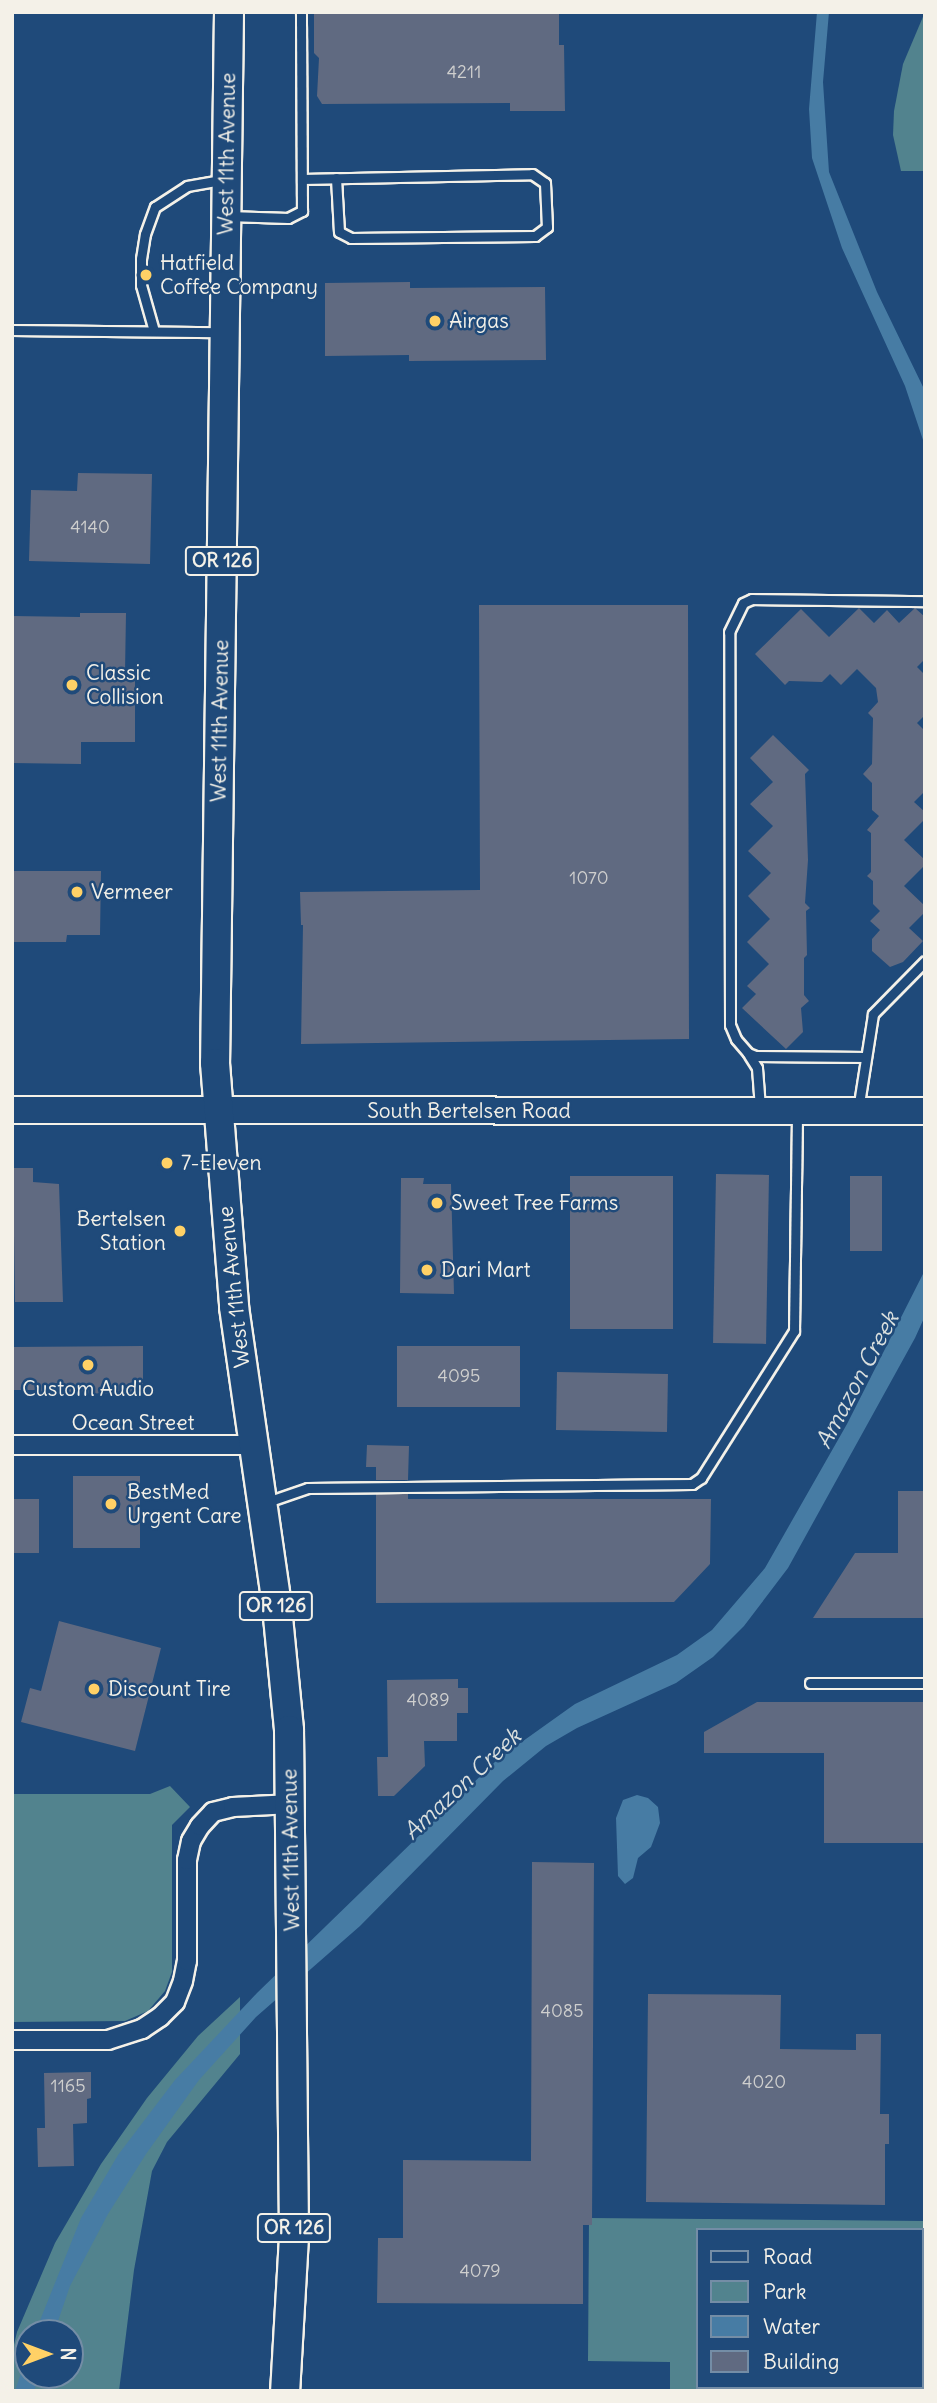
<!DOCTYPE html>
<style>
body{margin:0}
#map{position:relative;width:937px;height:2403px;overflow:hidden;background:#1f4a7a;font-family:Delius,sans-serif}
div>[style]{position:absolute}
.green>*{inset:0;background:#52838e}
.water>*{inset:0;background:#477ca4}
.building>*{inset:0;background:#606a81;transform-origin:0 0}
.roads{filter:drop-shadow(2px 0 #f4f1e8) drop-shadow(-2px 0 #f4f1e8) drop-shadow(0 2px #f4f1e8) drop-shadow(0 -2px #f4f1e8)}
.lane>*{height:9px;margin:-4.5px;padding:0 4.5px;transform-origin:4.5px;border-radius:4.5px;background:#1f4a7a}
.street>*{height:18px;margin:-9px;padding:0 9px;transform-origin:9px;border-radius:9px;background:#1f4a7a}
.secondary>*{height:26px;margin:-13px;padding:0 13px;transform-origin:13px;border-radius:13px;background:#1f4a7a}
.primary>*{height:28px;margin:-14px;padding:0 14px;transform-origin:14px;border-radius:14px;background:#1f4a7a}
.dots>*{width:19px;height:19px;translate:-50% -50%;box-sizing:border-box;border:4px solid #1f4a7a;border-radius:50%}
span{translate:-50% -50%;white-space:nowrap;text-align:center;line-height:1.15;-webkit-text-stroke:5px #1f4a7a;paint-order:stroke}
.number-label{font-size:18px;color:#cfcfce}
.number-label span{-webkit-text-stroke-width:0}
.shield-label span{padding:2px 5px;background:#1f4a7a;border:2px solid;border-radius:5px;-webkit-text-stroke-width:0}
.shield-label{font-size:19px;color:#f4f1e8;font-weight:700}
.street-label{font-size:21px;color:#f4f1e8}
.poi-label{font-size:21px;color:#f4f1e8}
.left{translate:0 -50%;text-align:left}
.right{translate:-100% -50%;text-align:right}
.water-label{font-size:23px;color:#dadfde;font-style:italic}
.frame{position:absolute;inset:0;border:14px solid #f4f1e8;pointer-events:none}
.legend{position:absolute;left:696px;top:2228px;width:228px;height:161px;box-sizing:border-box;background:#1f4a7a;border:2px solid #748da6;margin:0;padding:9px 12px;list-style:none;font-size:21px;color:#f4f1e8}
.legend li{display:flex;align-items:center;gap:14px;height:35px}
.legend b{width:35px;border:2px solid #748da6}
.north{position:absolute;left:14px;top:2319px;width:70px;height:70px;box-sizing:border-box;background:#1f4a7a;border:2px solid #748da6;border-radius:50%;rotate:90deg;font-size:19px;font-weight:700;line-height:28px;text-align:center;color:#f4f1e8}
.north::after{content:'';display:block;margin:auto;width:24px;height:32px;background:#ffd166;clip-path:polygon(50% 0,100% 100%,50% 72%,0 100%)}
</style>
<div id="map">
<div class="green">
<i style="clip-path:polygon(925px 12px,925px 171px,901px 171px,893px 135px,894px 111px,903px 64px)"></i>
<i style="clip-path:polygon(170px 1786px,190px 1807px,172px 1825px,172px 1972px,165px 1991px,148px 2011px,125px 2021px,12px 2022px,12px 1794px,150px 1794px)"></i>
<i style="clip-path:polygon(evenodd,240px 1997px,240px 2054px,167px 2142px,152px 2171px,134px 2270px,119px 2391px,12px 2391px,12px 2353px,17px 2332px,55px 2243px,101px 2164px,147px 2098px,198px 2036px,240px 1997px,28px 2333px,70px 2333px,70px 2375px,28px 2375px,28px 2333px)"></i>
<i style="clip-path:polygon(evenodd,589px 2218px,925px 2221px,925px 2391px,670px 2391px,670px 2362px,588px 2361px,589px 2218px,697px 2230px,921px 2230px,921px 2387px,697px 2387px,697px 2230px)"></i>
</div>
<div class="water">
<i style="clip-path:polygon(817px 12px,829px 12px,823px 82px,829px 172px,877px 292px,925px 391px,925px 446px,905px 386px,842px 248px,812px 158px,809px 109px)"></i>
<i style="clip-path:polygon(925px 1270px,925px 1316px,915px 1338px,788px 1568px,744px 1626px,713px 1657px,676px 1683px,577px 1728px,546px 1746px,503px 1781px,360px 1926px,256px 2017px,199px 2080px,146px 2154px,108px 2214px,70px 2286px,54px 2333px,35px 2333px,81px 2218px,118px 2155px,175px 2080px,257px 1993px,498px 1759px,575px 1704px,677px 1655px,712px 1630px,765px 1568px,847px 1424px)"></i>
<i style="clip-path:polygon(637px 1795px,648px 1798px,658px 1807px,660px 1823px,651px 1847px,638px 1858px,633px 1878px,625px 1884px,618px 1876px,616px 1818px,623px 1800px)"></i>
<i style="clip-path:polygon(28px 2352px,28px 2375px,40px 2375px,34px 2391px,15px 2391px)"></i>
</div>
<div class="building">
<i style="clip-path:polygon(314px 12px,559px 12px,559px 45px,564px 45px,565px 111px,510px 111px,510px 103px,322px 104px,317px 96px,319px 58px,314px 53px)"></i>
<i style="clip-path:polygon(410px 282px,410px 288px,545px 287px,546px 360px,409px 361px,409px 355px,325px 356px,325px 283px)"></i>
<i style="clip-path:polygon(78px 473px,152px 474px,150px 564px,29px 561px,31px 490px,77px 491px)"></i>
<i style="clip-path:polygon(479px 605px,688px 605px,689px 1039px,301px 1044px,303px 925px,301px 925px,300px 892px,480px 890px)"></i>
<i style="clip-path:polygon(859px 608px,874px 623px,887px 610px,899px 623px,915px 608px,925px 617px,925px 659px,917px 667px,925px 675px,925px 715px,917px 723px,925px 731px,925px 791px,914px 802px,925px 812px,925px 819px,904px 840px,925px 860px,925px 865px,904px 886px,925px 906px,925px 912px,909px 928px,923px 941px,903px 962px,890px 967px,872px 951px,872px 939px,880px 930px,870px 921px,880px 911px,873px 904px,873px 881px,867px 876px,871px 872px,871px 833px,867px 830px,879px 816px,872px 810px,872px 783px,863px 774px,872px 764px,873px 718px,868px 713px,878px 702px,876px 688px,857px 669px,841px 685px,830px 674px,822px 682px,789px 681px,785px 685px,755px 654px,801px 609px,829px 637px)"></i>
<i style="clip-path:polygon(80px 613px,126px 613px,125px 673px,135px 673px,135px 742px,81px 742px,81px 764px,12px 763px,12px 616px,80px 617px)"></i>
<i style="clip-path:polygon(773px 735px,809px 770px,805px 774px,808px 860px,805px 903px,810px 908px,806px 911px,807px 955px,804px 958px,804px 995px,809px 1001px,801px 1008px,803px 1032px,786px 1049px,742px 1008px,756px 994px,747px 986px,769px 964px,747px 942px,770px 919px,748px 896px,771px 873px,748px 851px,773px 826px,750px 804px,773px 782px,750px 758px)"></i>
<i style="clip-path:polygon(12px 871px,101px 871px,100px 935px,67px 935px,66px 942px,12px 942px)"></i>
<i style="clip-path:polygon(13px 1168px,33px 1168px,33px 1182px,59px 1184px,63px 1302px,15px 1302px)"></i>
<i style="left:716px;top:1174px;width:53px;height:169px;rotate:1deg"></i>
<i style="left:570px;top:1176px;width:103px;height:153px"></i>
<i style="left:850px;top:1176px;width:32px;height:75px"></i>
<i style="clip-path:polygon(401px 1178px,424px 1178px,423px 1184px,451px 1184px,454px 1294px,400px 1293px)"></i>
<i style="clip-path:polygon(143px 1346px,143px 1390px,133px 1390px,133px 1393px,40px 1394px,40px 1390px,12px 1390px,12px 1347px)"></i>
<i style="left:397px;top:1346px;width:123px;height:61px"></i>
<i style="left:557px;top:1372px;width:111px;height:58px;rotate:1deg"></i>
<i style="clip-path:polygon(367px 1445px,409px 1446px,408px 1480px,376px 1480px,376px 1467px,366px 1467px)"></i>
<i style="left:73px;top:1476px;width:67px;height:72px"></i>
<i style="clip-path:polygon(898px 1491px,925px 1491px,925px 1618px,813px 1618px,855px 1553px,898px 1553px)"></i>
<i style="clip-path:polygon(376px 1494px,408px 1494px,408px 1499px,711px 1499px,710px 1564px,674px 1602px,376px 1603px)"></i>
<i style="left:12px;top:1499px;width:27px;height:54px"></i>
<i style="clip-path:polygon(59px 1621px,161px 1648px,135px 1751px,21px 1722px,30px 1688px,41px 1691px)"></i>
<i style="clip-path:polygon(458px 1679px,458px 1688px,468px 1688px,468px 1713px,457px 1713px,457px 1741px,424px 1741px,425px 1766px,394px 1796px,378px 1796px,377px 1757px,388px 1757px,387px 1680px)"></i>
<i style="clip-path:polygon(757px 1702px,925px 1702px,925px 1843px,824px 1843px,824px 1753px,704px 1753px,704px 1732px)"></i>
<i style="clip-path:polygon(532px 1862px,594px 1863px,592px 2225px,583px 2225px,583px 2304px,377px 2303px,378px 2238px,403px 2238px,403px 2160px,531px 2161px)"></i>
<i style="clip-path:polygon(648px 1994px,781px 1995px,780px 2049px,856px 2050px,856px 2034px,881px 2034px,880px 2114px,889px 2114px,889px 2144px,885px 2144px,885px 2205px,646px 2202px)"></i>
<i style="clip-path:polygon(91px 2072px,91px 2098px,87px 2099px,87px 2123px,73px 2124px,74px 2166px,38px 2167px,37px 2128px,45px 2128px,44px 2073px)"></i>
</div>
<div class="roads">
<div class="lane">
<i style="left:302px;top:179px;width:230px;rotate:-1.2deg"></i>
<i style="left:532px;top:174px;width:16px;rotate:35deg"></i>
<i style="left:545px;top:183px;width:44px;rotate:87.4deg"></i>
<i style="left:547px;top:227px;width:15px;rotate:143deg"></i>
<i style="left:535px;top:236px;width:184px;rotate:179.4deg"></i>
<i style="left:351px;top:238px;width:13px;rotate:-153deg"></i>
<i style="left:339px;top:232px;width:54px;rotate:-93.2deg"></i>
<i style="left:228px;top:216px;width:60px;rotate:1.9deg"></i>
<i style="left:288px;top:218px;width:16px;rotate:-27deg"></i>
<i style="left:302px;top:211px;width:199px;rotate:-90.3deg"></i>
<i style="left:12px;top:330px;width:208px;rotate:0.6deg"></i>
<i style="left:154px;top:331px;width:48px;rotate:-105.8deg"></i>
<i style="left:141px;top:285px;width:26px;rotate:-90deg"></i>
<i style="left:141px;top:259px;width:25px;rotate:-81deg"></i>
<i style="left:145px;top:234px;width:29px;rotate:-70deg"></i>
<i style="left:155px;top:207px;width:38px;rotate:-33deg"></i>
<i style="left:187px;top:186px;width:36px;rotate:-10deg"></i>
<i style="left:749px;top:1055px;width:15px;rotate:58deg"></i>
<i style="left:757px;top:1068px;width:40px;rotate:85.7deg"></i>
<i style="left:866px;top:1057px;width:111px;rotate:-179.5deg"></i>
<i style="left:755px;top:1056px;width:8px;rotate:-157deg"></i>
<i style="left:748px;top:1053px;width:18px;rotate:-131deg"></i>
<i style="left:736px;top:1039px;width:15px;rotate:-113deg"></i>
<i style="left:730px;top:1025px;width:393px;rotate:-90.1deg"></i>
<i style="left:729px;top:632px;width:32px;rotate:-64deg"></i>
<i style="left:743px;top:603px;width:10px;rotate:-24deg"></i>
<i style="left:752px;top:599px;width:173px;rotate:0.7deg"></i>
<i style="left:858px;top:1110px;width:97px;rotate:-81.1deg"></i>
<i style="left:873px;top:1014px;width:74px;rotate:-45.5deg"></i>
<i style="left:267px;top:1502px;width:43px;rotate:-18.9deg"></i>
<i style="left:308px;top:1488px;width:384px;rotate:-0.6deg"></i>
<i style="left:692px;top:1484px;width:11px;rotate:-34deg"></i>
<i style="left:701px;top:1478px;width:174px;rotate:-57.7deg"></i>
<i style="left:794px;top:1331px;width:218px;rotate:-89.2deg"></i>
<i style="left:810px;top:1683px;width:115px"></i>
</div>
<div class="street">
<i style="left:12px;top:1445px;width:241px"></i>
<i style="left:12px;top:2040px;width:96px"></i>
<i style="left:108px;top:2040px;width:36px;rotate:-18deg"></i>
<i style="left:142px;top:2029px;width:22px;rotate:-34deg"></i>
<i style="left:160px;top:2017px;width:21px;rotate:-45deg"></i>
<i style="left:175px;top:2002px;width:22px;rotate:-69deg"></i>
<i style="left:183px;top:1981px;width:20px;rotate:-79deg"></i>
<i style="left:187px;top:1961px;width:101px;rotate:-90deg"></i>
<i style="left:187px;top:1860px;width:19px;rotate:-78deg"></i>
<i style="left:191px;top:1841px;width:17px;rotate:-59deg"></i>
<i style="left:200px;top:1826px;width:19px;rotate:-47deg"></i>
<i style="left:213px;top:1812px;width:21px;rotate:-14deg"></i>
<i style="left:233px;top:1807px;width:59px;rotate:-2.9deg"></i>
</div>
<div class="secondary">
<i style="left:12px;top:1110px;width:913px;rotate:0.06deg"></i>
</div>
<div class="primary">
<i style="left:229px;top:12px;width:1051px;rotate:90.76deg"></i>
<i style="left:215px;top:1063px;width:245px;rotate:85.5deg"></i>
<i style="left:234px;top:1307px;width:303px;rotate:81.8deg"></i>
<i style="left:277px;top:1607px;width:124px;rotate:84.4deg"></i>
<i style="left:289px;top:1730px;width:507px;rotate:89.43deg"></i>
<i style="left:294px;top:2237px;width:154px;rotate:93.3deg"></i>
</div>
</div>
<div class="dots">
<i style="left:146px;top:275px;background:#ffd166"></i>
<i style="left:435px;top:321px;background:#ffd166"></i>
<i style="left:72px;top:685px;background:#ffd166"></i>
<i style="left:77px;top:892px;background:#ffd166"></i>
<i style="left:167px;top:1163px;background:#ffd166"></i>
<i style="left:437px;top:1203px;background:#ffd166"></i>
<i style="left:180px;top:1231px;background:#ffd166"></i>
<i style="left:427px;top:1270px;background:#ffd166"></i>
<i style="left:88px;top:1365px;background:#ffd166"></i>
<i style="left:111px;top:1504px;background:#ffd166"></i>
<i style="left:94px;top:1689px;background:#ffd166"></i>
</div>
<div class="number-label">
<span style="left:464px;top:72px">4211</span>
<span style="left:90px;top:527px">4140</span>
<span style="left:589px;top:878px">1070</span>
<span style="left:459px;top:1376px">4095</span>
<span style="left:428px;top:1700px">4089</span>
<span style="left:562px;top:2011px">4085</span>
<span style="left:764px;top:2082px">4020</span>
<span style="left:68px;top:2086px">1165</span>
<span style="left:480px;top:2271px">4079</span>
</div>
<div class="shield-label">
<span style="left:222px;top:561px">OR 126</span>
<span style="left:276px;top:1606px">OR 126</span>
<span style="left:294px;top:2228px">OR 126</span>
</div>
<div class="street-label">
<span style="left:227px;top:154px;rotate:-89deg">West 11th Avenue</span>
<span style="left:220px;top:721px;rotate:-89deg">West 11th Avenue</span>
<span style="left:469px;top:1111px">South Bertelsen Road</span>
<span style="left:234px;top:1287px;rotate:-96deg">West 11th Avenue</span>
<span style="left:133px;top:1423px">Ocean Street</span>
<span style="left:291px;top:1850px;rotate:-91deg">West 11th Avenue</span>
</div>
<div class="poi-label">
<span class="left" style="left:160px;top:275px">Hatfield<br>Coffee Company</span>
<span class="left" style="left:449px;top:321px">Airgas</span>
<span class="left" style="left:86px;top:685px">Classic<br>Collision</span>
<span class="left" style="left:91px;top:892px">Vermeer</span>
<span class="left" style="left:181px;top:1163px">7-Eleven</span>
<span class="left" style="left:451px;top:1203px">Sweet Tree Farms</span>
<span class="right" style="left:166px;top:1231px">Bertelsen<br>Station</span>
<span class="left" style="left:441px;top:1270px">Dari Mart</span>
<span style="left:88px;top:1389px">Custom Audio</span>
<span class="left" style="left:127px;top:1504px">BestMed<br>Urgent Care</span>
<span class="left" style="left:108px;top:1689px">Discount Tire</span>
</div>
<div class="water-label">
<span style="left:857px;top:1380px;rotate:-62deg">Amazon Creek</span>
<span style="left:462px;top:1784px;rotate:-43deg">Amazon Creek</span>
</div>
<div class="frame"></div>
<ul class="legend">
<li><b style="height:9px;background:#1f4a7a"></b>Road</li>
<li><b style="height:19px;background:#52838e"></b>Park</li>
<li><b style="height:19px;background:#477ca4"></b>Water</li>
<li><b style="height:19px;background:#606a81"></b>Building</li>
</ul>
<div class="north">N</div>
</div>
